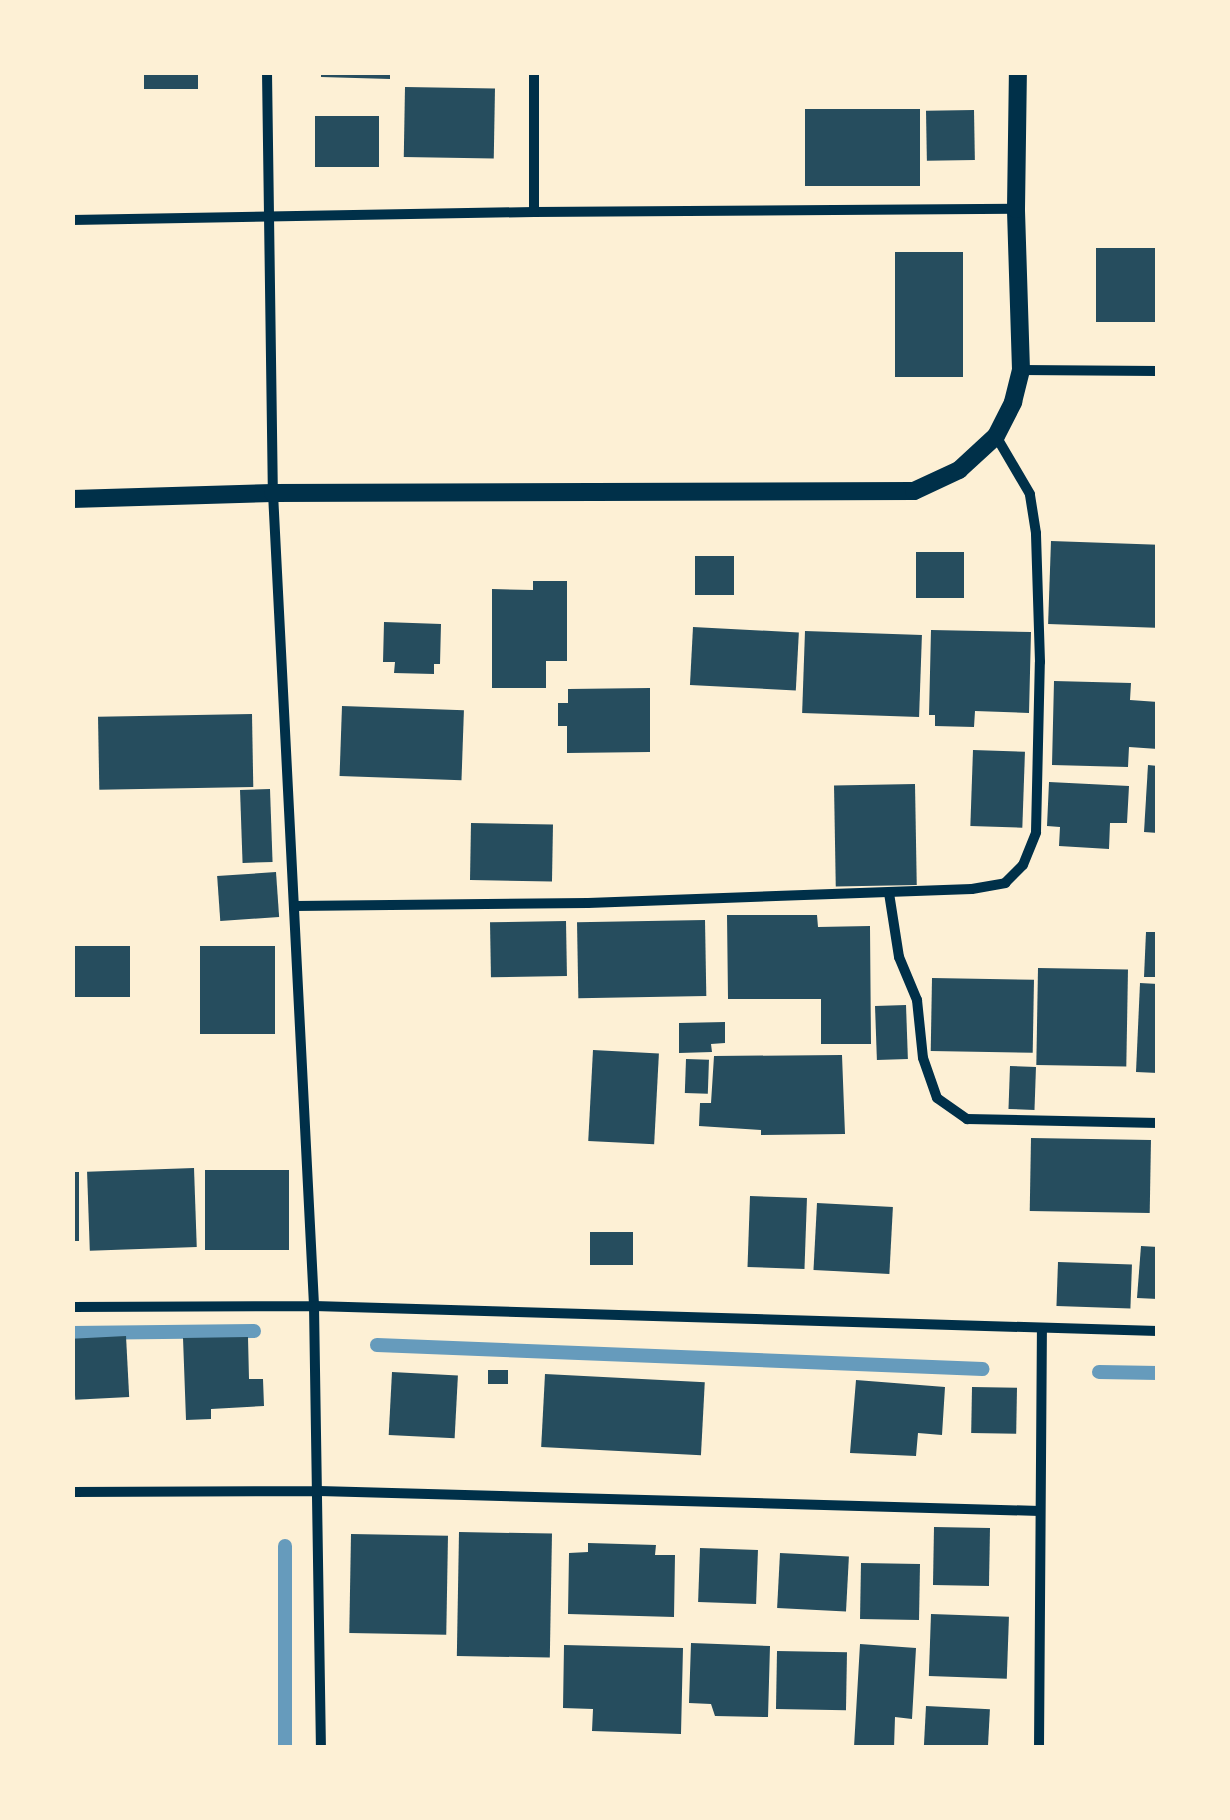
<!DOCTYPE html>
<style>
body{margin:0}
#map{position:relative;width:1230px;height:1820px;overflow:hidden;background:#fdf0d5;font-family:"IBM Plex Sans",sans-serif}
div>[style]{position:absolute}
.stream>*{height:14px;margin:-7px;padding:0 7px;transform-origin:7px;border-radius:7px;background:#669bbc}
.building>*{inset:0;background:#264d5e;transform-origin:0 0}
.minor>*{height:10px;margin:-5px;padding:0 5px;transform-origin:5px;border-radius:5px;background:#003049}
.tertiary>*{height:18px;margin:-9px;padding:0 9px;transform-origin:9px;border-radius:9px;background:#003049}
span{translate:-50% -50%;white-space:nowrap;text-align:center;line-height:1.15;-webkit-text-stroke:8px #fdf0d5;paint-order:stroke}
.frame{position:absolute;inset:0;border:75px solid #fdf0d5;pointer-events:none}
</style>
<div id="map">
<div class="stream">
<i style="left:72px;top:1333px;width:182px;rotate:-0.6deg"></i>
<i style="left:377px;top:1345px;width:606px;rotate:2.27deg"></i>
<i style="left:1099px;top:1372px;width:59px;rotate:1deg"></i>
<i style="left:285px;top:1745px;width:199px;rotate:-90deg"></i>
</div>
<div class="building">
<i style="left:144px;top:72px;width:54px;height:17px"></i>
<i style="clip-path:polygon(321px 72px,390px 72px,390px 79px,321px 77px)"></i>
<i style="left:405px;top:87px;width:90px;height:70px;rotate:1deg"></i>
<i style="left:920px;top:109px;width:77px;height:115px;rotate:90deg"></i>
<i style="left:974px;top:110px;width:50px;height:48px;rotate:89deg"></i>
<i style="left:315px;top:116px;width:64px;height:51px"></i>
<i style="left:1158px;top:248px;width:74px;height:62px;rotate:90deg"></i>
<i style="left:963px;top:252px;width:125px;height:68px;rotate:90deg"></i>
<i style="left:1051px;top:541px;width:107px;height:83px;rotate:2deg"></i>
<i style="left:916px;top:552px;width:48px;height:46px"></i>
<i style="left:695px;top:556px;width:39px;height:39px"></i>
<i style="clip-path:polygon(533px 581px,567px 581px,567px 661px,546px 661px,546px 688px,492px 688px,492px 589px,533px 590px)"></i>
<i style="clip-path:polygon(384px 622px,441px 624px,440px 664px,434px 664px,434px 674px,394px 673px,395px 662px,383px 662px)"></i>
<i style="left:693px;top:627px;width:106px;height:58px;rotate:3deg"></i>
<i style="clip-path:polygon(931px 630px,1031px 632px,1029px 713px,975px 711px,974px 727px,935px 726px,935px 715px,929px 715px)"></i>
<i style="left:805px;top:631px;width:117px;height:82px;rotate:2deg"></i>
<i style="clip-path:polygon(1054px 681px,1131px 683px,1130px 700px,1158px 702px,1158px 749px,1129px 747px,1128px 767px,1052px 765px)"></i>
<i style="clip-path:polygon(650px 688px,650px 752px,567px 753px,567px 726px,558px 726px,558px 703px,568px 703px,568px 689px)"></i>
<i style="left:342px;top:706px;width:122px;height:70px;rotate:2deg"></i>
<i style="left:252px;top:714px;width:73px;height:154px;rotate:89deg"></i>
<i style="left:973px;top:750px;width:52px;height:76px;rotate:2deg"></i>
<i style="clip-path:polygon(1148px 765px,1158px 766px,1158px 833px,1144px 832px)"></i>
<i style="clip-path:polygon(1049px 782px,1129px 786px,1127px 823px,1110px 823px,1109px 849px,1059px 846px,1060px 827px,1047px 826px)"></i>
<i style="left:915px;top:784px;width:101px;height:81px;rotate:89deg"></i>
<i style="left:270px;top:789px;width:73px;height:30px;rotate:88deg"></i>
<i style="left:471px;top:823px;width:82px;height:57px;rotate:1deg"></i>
<i style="left:276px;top:872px;width:45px;height:59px;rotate:86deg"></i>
<i style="clip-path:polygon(727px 915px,817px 915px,818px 927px,870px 926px,871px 1044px,821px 1044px,821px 999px,728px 999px)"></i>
<i style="left:705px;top:920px;width:76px;height:128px;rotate:89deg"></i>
<i style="left:566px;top:921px;width:55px;height:76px;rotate:89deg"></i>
<i style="clip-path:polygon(1146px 932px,1158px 932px,1158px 977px,1144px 977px)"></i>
<i style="left:72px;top:946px;width:58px;height:51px"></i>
<i style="left:275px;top:946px;width:88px;height:75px;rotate:90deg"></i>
<i style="left:1038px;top:968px;width:90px;height:97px;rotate:1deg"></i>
<i style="left:932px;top:978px;width:102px;height:73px;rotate:1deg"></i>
<i style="clip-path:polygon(1140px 983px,1158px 984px,1158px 1073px,1136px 1072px)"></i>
<i style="left:906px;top:1005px;width:54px;height:31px;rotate:88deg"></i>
<i style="clip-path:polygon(725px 1022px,725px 1043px,711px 1044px,712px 1052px,679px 1053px,679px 1023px)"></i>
<i style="left:593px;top:1050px;width:66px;height:91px;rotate:3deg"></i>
<i style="clip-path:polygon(842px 1055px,845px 1134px,761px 1135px,761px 1130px,699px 1126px,700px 1103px,711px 1103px,714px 1056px)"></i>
<i style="left:686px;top:1059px;width:23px;height:34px;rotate:2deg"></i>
<i style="left:1010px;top:1066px;width:26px;height:43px;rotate:2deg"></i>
<i style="left:1031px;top:1138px;width:120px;height:73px;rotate:1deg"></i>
<i style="left:194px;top:1168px;width:79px;height:107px;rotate:88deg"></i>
<i style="left:205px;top:1170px;width:84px;height:80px"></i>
<i style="left:72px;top:1172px;width:7px;height:69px"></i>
<i style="left:750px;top:1196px;width:57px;height:71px;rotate:2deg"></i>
<i style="left:817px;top:1203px;width:76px;height:67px;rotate:3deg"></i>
<i style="left:590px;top:1232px;width:43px;height:33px"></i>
<i style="clip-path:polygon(1141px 1246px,1158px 1247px,1158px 1299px,1137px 1298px)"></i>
<i style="left:1058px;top:1262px;width:74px;height:44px;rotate:2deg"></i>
<i style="left:126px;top:1336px;width:61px;height:54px;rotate:87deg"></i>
<i style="clip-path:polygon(248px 1337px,249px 1379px,263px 1379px,264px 1406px,211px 1409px,211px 1419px,186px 1420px,183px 1338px)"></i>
<i style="left:488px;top:1370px;width:20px;height:14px"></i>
<i style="left:392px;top:1372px;width:66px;height:63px;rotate:3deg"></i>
<i style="left:545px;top:1374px;width:160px;height:73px;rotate:3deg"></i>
<i style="clip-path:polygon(856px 1380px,945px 1387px,942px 1435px,918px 1433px,916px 1456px,850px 1453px)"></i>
<i style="left:972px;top:1387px;width:45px;height:46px;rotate:1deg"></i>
<i style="left:934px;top:1527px;width:56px;height:58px;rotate:1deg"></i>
<i style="left:459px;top:1532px;width:93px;height:124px;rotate:1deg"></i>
<i style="left:351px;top:1534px;width:97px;height:99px;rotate:1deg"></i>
<i style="clip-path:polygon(588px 1543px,656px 1545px,655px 1555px,675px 1555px,674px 1617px,568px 1614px,569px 1553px,588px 1552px)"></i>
<i style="left:700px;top:1548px;width:58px;height:54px;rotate:2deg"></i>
<i style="left:780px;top:1553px;width:69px;height:55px;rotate:3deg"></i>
<i style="left:861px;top:1563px;width:59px;height:56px;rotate:1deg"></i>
<i style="left:931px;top:1614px;width:78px;height:62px;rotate:2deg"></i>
<i style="clip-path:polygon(691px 1643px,770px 1646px,768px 1717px,715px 1716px,711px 1704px,689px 1703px)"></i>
<i style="clip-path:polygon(860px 1644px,916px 1648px,912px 1719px,895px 1717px,894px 1748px,854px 1747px)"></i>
<i style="clip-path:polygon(564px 1645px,683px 1648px,681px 1734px,592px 1731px,593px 1709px,563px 1708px)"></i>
<i style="left:777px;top:1651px;width:70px;height:58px;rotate:1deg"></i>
<i style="left:926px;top:1706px;width:64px;height:42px;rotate:3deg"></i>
</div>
<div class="minor">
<i style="left:267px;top:72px;width:421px;rotate:89.2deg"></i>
<i style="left:273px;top:493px;width:814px;rotate:87.11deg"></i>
<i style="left:314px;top:1306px;width:442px;rotate:89.1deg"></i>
<i style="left:534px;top:72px;width:140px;rotate:90deg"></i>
<i style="left:534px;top:212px;width:482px;rotate:-0.4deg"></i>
<i style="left:72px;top:220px;width:462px;rotate:-1deg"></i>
<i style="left:1021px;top:370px;width:137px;rotate:0.4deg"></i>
<i style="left:889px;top:893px;width:65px;rotate:81.1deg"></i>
<i style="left:899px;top:957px;width:47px;rotate:67.3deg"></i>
<i style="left:917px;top:1000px;width:58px;rotate:84.1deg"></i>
<i style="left:923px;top:1058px;width:42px;rotate:70.7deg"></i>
<i style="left:937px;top:1098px;width:37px;rotate:35deg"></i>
<i style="left:967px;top:1119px;width:191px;rotate:1.2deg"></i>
<i style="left:295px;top:906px;width:293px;rotate:-0.6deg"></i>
<i style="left:588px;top:903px;width:384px;rotate:-2.1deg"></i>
<i style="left:972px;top:889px;width:34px;rotate:-10deg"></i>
<i style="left:1005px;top:883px;width:25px;rotate:-45deg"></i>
<i style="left:1023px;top:865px;width:35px;rotate:-68deg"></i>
<i style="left:1036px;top:832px;width:170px;rotate:-88.7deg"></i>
<i style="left:1040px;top:662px;width:129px;rotate:-91.8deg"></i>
<i style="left:1036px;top:533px;width:39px;rotate:-99deg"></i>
<i style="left:1030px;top:494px;width:67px;rotate:-120.4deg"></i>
<i style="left:72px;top:1307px;width:242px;rotate:-0.2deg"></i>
<i style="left:314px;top:1306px;width:844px;rotate:1.7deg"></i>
<i style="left:72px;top:1492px;width:247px;rotate:-0.2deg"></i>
<i style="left:319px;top:1491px;width:721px;rotate:1.59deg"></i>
<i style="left:1039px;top:1748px;width:420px;rotate:-89.6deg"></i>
</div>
<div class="tertiary">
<i style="left:72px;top:499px;width:201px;rotate:-1.7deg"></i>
<i style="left:273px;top:493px;width:641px;rotate:-0.18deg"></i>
<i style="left:914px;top:491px;width:50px;rotate:-25deg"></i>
<i style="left:959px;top:470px;width:50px;rotate:-42.6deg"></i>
<i style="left:996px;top:436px;width:38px;rotate:-63deg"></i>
<i style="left:1013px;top:402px;width:33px;rotate:-76deg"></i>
<i style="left:1021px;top:370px;width:161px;rotate:-91.8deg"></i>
<i style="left:1016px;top:209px;width:137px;rotate:-89.2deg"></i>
</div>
<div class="frame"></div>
</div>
